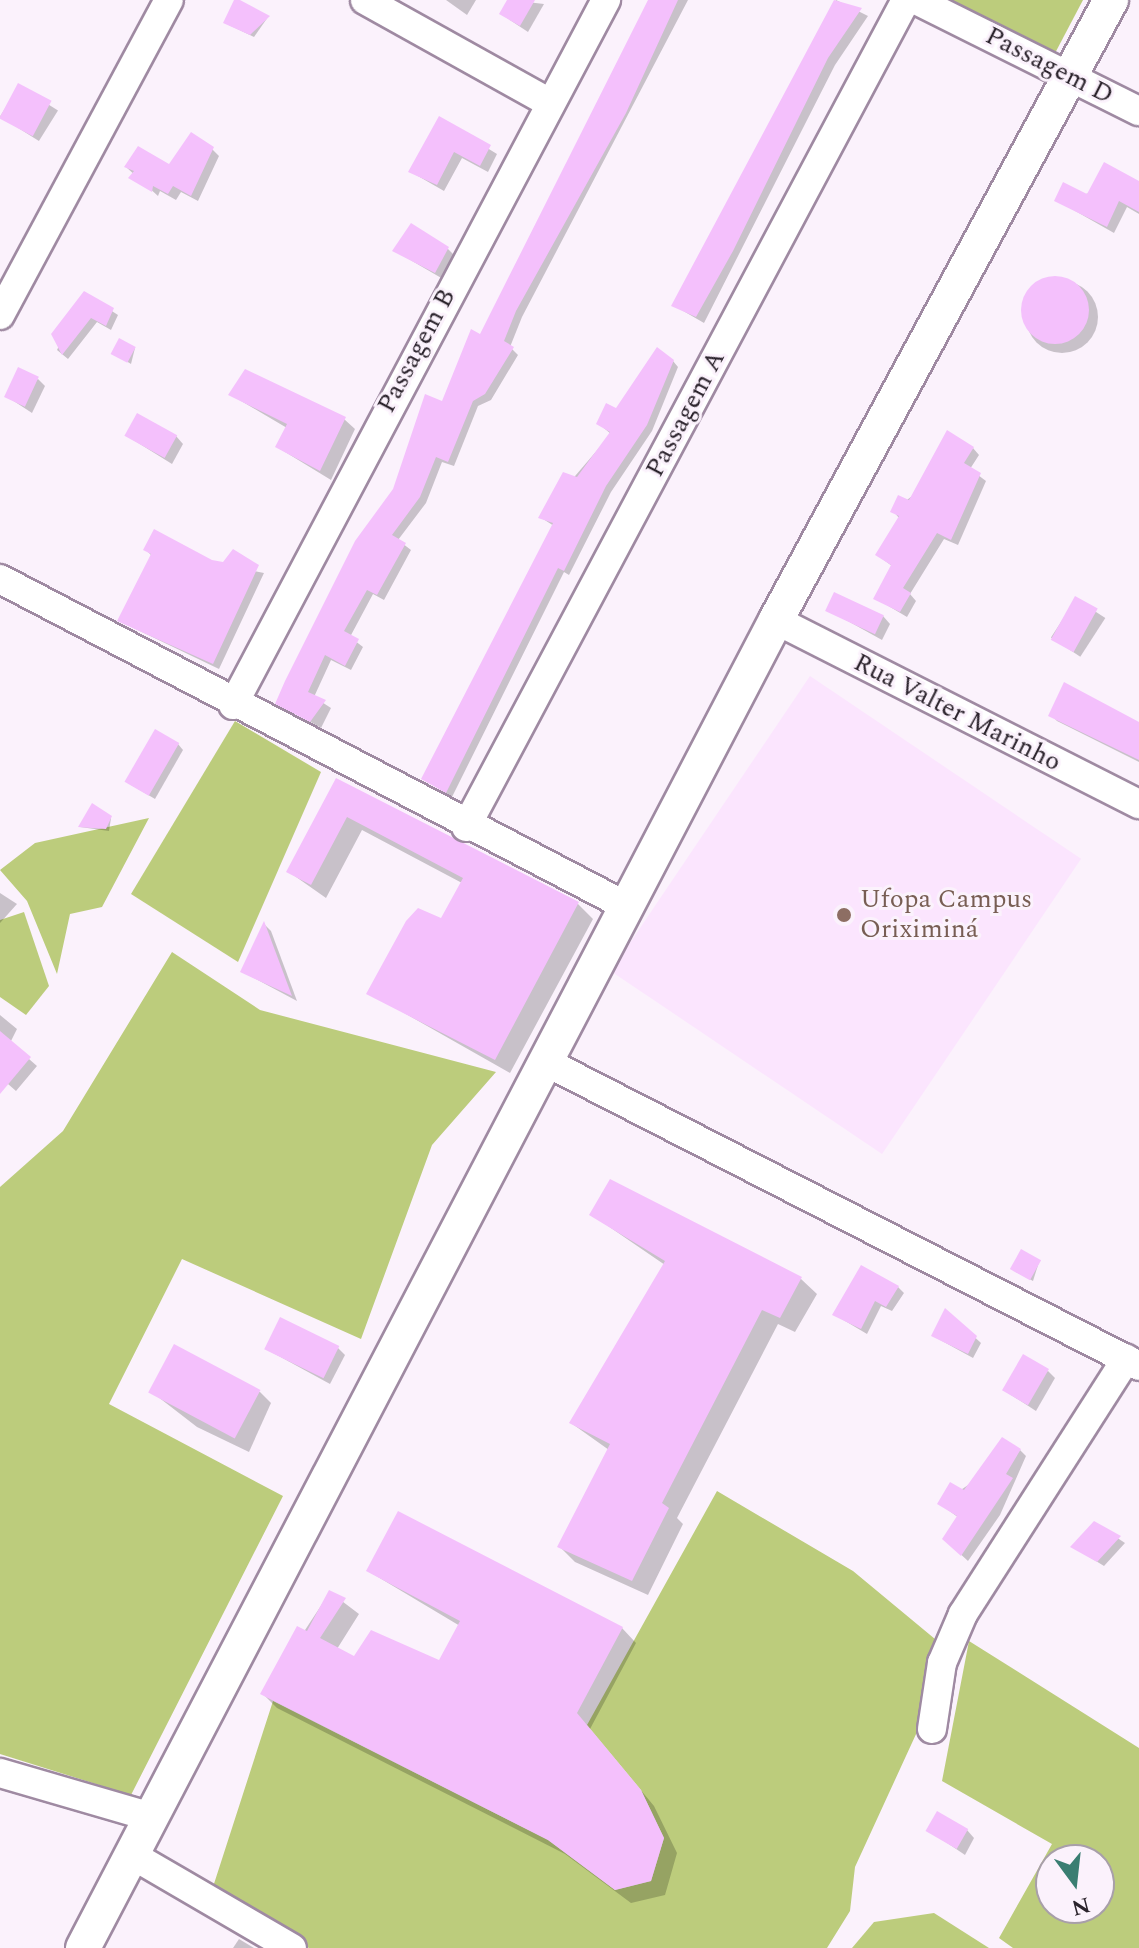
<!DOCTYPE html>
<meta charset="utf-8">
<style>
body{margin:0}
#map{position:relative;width:1139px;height:1948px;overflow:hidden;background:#fbf2fc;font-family:Spectral,serif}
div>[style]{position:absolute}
.built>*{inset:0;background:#fbe5fe;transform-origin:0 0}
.green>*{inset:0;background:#bccc7c}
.shadow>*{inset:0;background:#0003;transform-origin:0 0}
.round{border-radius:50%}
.building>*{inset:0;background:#f4c0fc;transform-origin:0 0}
.roads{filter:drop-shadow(2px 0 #9f8aa2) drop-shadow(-2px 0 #9f8aa2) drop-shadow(0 2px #9f8aa2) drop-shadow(0 -2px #9f8aa2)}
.minor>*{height:28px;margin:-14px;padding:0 14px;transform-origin:14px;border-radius:14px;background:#fff}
.major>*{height:34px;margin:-17px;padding:0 17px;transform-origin:17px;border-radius:17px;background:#fff}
.dots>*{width:22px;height:22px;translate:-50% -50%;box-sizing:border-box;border:4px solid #fbf2fc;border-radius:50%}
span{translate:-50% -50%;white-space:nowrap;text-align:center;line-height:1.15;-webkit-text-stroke:6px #fbf2fc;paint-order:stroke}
.street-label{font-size:26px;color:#2b232c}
.education-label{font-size:26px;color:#785e54}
.left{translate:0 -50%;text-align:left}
.north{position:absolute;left:1035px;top:1844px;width:80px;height:80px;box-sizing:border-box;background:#fbf2fc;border:2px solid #a89fa9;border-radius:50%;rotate:165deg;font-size:22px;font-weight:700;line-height:32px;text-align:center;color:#2b232c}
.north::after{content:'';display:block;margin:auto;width:28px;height:36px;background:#3a7e72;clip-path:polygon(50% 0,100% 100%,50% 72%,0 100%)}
</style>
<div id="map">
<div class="built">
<i style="left:810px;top:676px;width:327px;height:356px;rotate:34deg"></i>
</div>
<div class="green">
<i style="clip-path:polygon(943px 0,1083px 0,1053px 57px)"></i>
<i style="clip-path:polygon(235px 721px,321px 772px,238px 962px,131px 894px)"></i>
<i style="clip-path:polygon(149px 818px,102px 907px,70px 914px,57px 974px,27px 901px,0 870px,35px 843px)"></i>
<i style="clip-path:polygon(24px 912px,49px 986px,26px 1015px,0 997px,0 920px)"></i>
<i style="clip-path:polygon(172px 952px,260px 1010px,496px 1072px,432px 1145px,361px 1339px,182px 1259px,109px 1404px,283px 1496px,131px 1795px,0 1754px,0 1187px,63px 1131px)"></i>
<i style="clip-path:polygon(717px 1491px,853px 1571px,941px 1644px,917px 1732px,855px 1867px,850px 1911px,827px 1948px,309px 1948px,212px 1890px,273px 1701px,548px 1840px,615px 1890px,651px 1881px,664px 1838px,641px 1790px,587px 1725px)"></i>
<i style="clip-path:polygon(evenodd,969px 1641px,1139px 1748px,1139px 1948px,1013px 1948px,999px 1938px,1052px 1844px,942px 1781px,969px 1641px,1051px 1860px,1099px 1860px,1099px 1908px,1051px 1908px,1051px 1860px)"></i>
<i style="clip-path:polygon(934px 1913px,989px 1948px,852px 1948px,874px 1922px)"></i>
</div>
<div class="shadow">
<i style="clip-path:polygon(446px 0,476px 0,467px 15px)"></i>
<i style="clip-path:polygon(510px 0,544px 4px,528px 32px,501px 14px)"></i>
<i style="clip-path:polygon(651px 0,688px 0,522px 317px,510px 347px,518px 355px,491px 400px,478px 406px,454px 466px,442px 462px,426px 503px,398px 540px,411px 550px,384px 600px,373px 594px,350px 637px,363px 647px,351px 670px,331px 660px,314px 697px,331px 708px,321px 728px,278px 703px,481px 336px)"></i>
<i style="clip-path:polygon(836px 0,868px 16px,835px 65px,704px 323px,673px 305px)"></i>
<i style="clip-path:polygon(268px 17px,254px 37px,229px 25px)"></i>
<i style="left:19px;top:86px;width:46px;height:36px;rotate:32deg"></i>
<i style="clip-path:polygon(440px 119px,497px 154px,488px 172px,462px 158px,444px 191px,411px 172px)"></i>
<i style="clip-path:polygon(212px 149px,219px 156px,198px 201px,181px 192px,176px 200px,160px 191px,158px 196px,126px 167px,169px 166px)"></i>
<i style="clip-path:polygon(1139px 183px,1139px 214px,1127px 207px,1114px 233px,1056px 200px)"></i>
<i style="clip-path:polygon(447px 248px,455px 256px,443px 279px,395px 251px)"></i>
<i class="round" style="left:1026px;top:281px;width:72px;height:72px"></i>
<i style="clip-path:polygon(84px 293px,118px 315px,111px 330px,97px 322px,68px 359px,57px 350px)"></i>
<i style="clip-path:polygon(135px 348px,131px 364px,113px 353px)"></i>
<i style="clip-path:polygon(673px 361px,678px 367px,652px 431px,611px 492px,569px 575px,564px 572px,452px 797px,424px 779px,554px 526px,540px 517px,611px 434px,599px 424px)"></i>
<i style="clip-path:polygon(38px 379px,45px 386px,32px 413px,6px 396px)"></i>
<i style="clip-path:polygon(231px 395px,344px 419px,355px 429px,331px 480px,277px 447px,287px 428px)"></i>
<i style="clip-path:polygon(127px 436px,176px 436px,183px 444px,172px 464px)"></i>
<i style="clip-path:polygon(973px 448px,979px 455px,970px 469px,986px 481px,958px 545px,944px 539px,910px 594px,916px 601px,907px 617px,875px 598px,892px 566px,877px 555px,899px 518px,893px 511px)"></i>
<i style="clip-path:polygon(145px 549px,264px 573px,219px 669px,119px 621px,152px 556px)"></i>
<i style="left:1076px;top:599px;width:35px;height:46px;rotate:33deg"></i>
<i style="clip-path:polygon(828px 610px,883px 616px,890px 624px,882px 640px)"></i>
<i style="clip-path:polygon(1051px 715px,1139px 726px,1139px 762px,1057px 721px)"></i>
<i style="clip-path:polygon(178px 744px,183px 750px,155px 799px,128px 783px)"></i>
<i style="clip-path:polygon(337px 781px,578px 904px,593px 919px,510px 1073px,369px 993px,442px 921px,462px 883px,362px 830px,326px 898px,289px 872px)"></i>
<i style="clip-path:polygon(111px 818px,109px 831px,80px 827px)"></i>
<i style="clip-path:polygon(0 893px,17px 904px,0 923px)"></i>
<i style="clip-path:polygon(265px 925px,271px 931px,297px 1001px,243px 972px)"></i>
<i style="clip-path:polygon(0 1015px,17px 1029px,6px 1051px,13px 1045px,37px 1066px,16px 1091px,0 1077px)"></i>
<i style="clip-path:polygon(611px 1182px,801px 1279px,817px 1294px,795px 1332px,778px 1324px,677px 1518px,683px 1524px,648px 1595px,575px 1562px,560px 1547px,609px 1450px,571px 1423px,665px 1265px,592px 1215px)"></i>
<i style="clip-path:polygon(1039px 1262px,1033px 1281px,1016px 1272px)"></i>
<i style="clip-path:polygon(898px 1287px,904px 1293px,892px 1311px,881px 1306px,867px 1334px,835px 1315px)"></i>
<i style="clip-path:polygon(946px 1311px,981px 1343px,973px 1358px,933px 1336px)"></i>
<i style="clip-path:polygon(338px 1348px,345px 1355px,330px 1384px,266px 1349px)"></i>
<i style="clip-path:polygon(1048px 1371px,1055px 1378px,1036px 1411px,1005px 1391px)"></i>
<i style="clip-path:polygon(260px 1392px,271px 1403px,249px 1452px,197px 1427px,153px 1393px)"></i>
<i style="clip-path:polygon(1020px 1450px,1026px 1456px,1000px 1515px,968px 1561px,944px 1539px,959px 1518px,940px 1504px)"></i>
<i style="clip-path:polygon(1095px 1523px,1125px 1543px,1104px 1566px,1073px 1547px)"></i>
<i style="clip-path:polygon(368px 1571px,622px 1628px,636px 1643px,590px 1729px,654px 1806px,677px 1853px,665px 1895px,631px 1903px,565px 1854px,277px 1708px,263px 1694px,330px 1592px,359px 1614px,337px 1649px,355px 1658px,440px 1663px,460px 1626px)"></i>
<i style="clip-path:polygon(928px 1830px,967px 1830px,974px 1838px,965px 1855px)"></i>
<i style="clip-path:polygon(239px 1939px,254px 1948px,233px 1948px)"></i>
</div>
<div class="building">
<i style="clip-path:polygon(234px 0,240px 0,270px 16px,250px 35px,223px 23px)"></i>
<i style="clip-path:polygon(507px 0,535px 0,520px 26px,499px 14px)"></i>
<i style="clip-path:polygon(648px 0,678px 0,626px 113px,516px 311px,504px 341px,514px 347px,485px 394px,473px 401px,448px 462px,436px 457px,420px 497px,392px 535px,406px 543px,377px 595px,367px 590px,344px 631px,359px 639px,345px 666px,325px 655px,308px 692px,326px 700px,310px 722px,275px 704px,285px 681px,355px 541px,393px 489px,425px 394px,442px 401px,471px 329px,480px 334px)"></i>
<i style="clip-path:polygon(834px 0,862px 8px,828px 58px,733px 251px,696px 317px,671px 306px)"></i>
<i style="left:18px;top:83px;width:38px;height:40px;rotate:28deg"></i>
<i style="clip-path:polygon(439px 116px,491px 145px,480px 166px,454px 152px,437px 185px,408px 172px)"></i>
<i style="clip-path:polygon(191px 132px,214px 147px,191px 196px,173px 186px,168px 194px,153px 186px,152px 192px,128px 178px,134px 171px,124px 167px,138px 146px,169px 164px)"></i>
<i style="clip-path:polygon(1104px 162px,1139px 181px,1139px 212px,1119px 201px,1107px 227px,1054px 201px,1063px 182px,1087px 194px)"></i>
<i style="clip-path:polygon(411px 223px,449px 247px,435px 273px,392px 251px)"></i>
<i class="round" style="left:1021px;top:276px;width:68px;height:68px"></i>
<i style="clip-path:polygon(84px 291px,114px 308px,106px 326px,91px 318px,62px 355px,51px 334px)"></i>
<i style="left:119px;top:338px;width:19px;height:18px;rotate:28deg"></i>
<i style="clip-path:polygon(657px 347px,674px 360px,647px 425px,606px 486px,564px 571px,558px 568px,446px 793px,421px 779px,553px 523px,538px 518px,563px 472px,577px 477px,610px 432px,596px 424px,606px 403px,616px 408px)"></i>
<i style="left:18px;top:367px;width:23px;height:33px;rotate:25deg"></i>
<i style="clip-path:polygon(245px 369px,346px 417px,320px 471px,275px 447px,287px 424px,228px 395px)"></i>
<i style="left:137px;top:413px;width:46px;height:26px;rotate:29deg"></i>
<i style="clip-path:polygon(947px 430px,974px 447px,964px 463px,981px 473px,951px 540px,937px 533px,903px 588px,911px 593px,900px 612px,873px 599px,891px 565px,875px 555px,899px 516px,890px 512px,898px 495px,909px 500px)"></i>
<i style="clip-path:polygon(154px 529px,212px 560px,223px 562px,233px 549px,259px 565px,213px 664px,117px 621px,151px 554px,143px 550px)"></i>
<i style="left:834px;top:592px;width:55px;height:21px;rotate:25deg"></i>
<i style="left:1075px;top:596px;width:26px;height:50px;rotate:29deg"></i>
<i style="clip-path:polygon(1064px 682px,1139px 722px,1139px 760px,1048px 716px)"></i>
<i style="left:155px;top:729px;width:28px;height:61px;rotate:30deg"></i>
<i style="clip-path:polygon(336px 778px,579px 902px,495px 1060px,366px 994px,406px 921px,418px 908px,441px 918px,463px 878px,347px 817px,311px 885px,286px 872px)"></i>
<i style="clip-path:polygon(92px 803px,112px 816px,106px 829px,78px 827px)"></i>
<i style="clip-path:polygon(264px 921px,292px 996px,240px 972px)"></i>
<i style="clip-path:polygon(0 1031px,31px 1057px,0 1094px)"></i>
<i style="clip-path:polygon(610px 1179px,802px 1277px,780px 1318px,762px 1310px,662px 1503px,669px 1508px,632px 1581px,557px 1547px,610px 1444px,569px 1423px,665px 1261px,589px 1215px)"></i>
<i style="left:1021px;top:1249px;width:23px;height:23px;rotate:29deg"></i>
<i style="clip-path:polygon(861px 1265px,899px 1286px,886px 1307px,875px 1301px,861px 1329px,832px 1315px)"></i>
<i style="clip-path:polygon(945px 1308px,977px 1336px,968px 1354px,931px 1336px)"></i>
<i style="left:280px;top:1317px;width:66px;height:36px;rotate:26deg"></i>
<i style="left:174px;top:1344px;width:98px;height:55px;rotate:28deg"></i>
<i style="left:1023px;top:1354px;width:30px;height:42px;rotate:30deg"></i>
<i style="clip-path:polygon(1002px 1437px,1021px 1449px,1006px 1474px,1013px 1478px,961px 1556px,942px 1539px,957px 1516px,937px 1504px,950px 1482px,964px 1490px)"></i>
<i style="clip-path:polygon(398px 1511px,623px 1627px,577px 1713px,641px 1790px,664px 1838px,651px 1881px,615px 1890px,548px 1840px,260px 1694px,297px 1626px,307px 1631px,329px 1590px,346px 1598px,320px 1638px,354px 1656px,371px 1630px,439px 1660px,460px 1621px,366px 1571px)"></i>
<i style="clip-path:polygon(1094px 1521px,1121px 1536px,1097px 1562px,1070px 1547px)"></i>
<i style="left:937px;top:1811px;width:36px;height:23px;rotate:30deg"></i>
</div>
<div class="roads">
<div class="minor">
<i style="left:365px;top:0;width:212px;rotate:29.1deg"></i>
<i style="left:916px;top:0;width:249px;rotate:26.5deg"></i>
<i style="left:0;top:315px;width:357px;rotate:-61.8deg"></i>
<i style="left:0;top:579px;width:706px;rotate:27.58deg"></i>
<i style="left:776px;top:620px;width:407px;rotate:26.9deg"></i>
<i style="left:233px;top:705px;width:798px;rotate:-62.12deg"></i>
<i style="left:466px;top:827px;width:937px;rotate:-61.99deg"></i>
<i style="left:546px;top:1062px;width:666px;rotate:27.14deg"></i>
<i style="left:932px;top:1729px;width:67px;rotate:-81.4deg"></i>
<i style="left:942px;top:1663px;width:53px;rotate:-66.8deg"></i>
<i style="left:963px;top:1614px;width:303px;rotate:-57.4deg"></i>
<i style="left:0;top:1773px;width:157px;rotate:16.2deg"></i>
<i style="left:132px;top:1855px;width:185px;rotate:30.2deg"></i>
</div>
<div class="major">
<i style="left:83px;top:1948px;width:1498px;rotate:-62.44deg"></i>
<i style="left:776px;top:620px;width:705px;rotate:-61.62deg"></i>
</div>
</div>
<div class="dots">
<i style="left:844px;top:915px;background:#8d6e63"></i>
</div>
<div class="street-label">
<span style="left:1049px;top:66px;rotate:27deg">Passagem D</span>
<span style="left:417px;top:351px;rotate:-62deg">Passagem B</span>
<span style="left:686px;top:414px;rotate:-62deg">Passagem A</span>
<span style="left:957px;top:713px;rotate:27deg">Rua Valter Marinho</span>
</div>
<div class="education-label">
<span class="left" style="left:860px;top:915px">Ufopa Campus<br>Oriximiná</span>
</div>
<div class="north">N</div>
</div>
